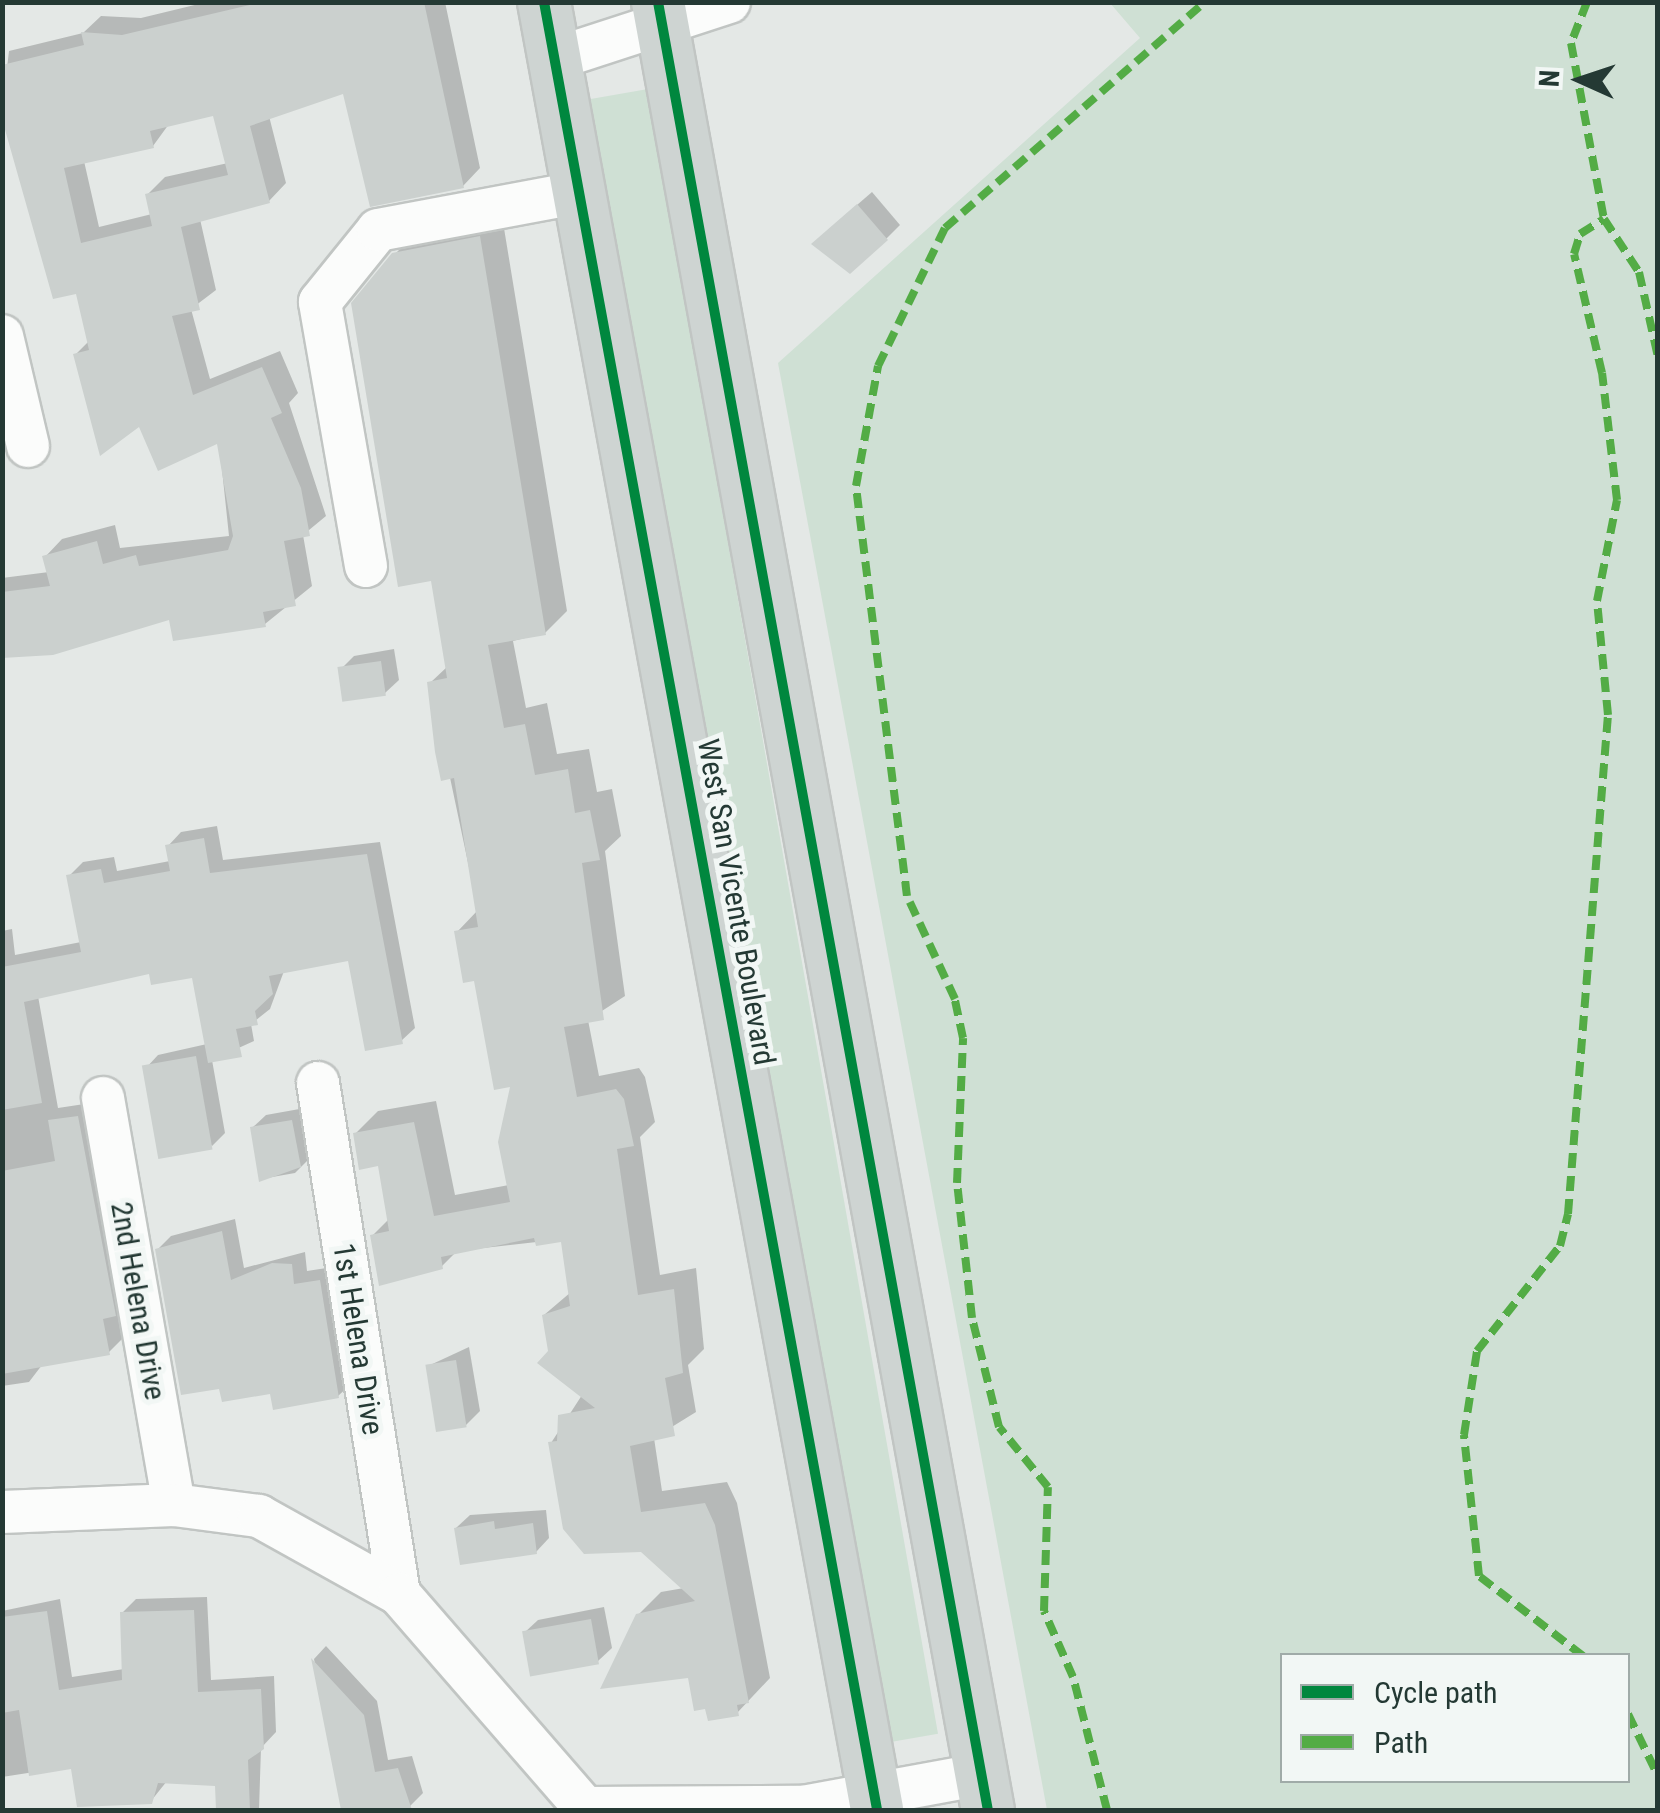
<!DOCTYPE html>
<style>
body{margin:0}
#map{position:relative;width:1660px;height:1813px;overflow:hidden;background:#e4e8e6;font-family:"Roboto Condensed",sans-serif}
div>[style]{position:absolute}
.green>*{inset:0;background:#cfe0d4;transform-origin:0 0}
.shadow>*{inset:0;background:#0003}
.building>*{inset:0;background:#cbd0ce;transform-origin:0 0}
.roads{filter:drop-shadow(2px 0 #c1c5c3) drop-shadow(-2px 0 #c1c5c3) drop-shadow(0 2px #c1c5c3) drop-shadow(0 -2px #c1c5c3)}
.minor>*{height:42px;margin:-21px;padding:0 21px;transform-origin:21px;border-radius:21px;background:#fbfcfb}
.major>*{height:52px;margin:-26px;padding:0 26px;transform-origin:26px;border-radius:26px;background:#ced4d2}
.quiet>*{height:8px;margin-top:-4px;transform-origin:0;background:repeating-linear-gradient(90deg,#53ac45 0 15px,transparent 0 23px)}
.cycleway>*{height:10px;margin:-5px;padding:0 5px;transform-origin:5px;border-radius:5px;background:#00873e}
span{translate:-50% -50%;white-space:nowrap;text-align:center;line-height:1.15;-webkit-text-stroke:10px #f2f7f5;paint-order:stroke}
.street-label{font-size:30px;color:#243934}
.frame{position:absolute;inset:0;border:5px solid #243934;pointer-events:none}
.legend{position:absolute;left:1280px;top:1653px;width:350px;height:130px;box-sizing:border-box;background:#f2f7f5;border:2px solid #a0aba8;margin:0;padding:12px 18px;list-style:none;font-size:30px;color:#243934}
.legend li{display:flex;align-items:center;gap:20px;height:50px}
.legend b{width:50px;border:2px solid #a0aba8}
.north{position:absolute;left:1530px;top:30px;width:100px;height:100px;-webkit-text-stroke:8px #f2f7f5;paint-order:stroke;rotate:273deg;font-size:28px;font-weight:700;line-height:40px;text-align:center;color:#243934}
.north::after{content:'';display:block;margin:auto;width:35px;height:45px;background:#243934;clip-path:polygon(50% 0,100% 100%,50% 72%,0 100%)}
</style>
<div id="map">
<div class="green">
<i style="clip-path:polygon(evenodd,1110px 3px,1657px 3px,1657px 1810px,1047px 1810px,778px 363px,1140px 38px,1110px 3px,1282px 1656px,1628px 1656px,1628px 1780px,1282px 1780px,1282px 1656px)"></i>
<i style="left:648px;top:89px;width:1670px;height:64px;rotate:80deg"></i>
</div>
<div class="shadow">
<i style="clip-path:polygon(evenodd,207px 2px,445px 2px,480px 168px,463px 186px,345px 91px,269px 116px,286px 183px,269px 201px,200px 219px,216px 290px,191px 309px,210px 379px,280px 351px,298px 393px,289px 403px,326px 516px,303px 535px,312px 586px,265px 624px,171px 617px,2px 657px,2px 578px,49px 572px,45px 557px,62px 539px,115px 525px,120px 548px,229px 536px,219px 441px,140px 423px,76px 354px,89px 341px,78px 291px,2px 110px,9px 51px,83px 33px,101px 16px,141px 18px,207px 2px,215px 113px,228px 163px,165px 177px,148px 194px,152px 214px,99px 227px,84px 161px,153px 146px,169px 124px,215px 113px)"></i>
<i style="clip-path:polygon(872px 192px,900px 225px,886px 239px,827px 231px)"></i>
<i style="clip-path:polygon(502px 216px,567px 611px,545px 633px,513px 641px,526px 708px,547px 703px,557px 754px,589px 749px,597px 792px,612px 789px,621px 836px,605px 851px,625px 996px,588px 1020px,599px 1076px,639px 1068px,645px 1077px,655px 1122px,640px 1137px,660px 1275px,696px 1268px,704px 1349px,688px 1365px,696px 1412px,654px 1438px,662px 1491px,727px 1482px,737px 1503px,770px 1678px,737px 1713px,638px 1615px,661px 1592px,684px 1588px,551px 1443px,582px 1395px,551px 1352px,544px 1315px,571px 1292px,563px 1239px,457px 1251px,442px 1266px,373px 1235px,389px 1219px,380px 1164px,355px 1134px,378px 1111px,436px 1101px,455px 1195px,509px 1185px,514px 1084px,457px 932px,478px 910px,430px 683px,448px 666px,394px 255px,417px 232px)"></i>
<i style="clip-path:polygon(394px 649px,399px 680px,385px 693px,341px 669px,354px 656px)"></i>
<i style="clip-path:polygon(217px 826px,223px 860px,380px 842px,415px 1028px,401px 1041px,350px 958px,284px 971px,270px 1009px,251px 1024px,254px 1041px,212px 1060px,225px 1133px,212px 1146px,145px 1069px,158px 1055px,207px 1044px,194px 975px,151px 971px,38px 996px,58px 1108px,91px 1103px,128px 1300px,117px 1311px,122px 1339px,108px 1353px,42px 1365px,29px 1382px,2px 1386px,2px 931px,12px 929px,15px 955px,81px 942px,69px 876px,83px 862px,114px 857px,117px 871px,170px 861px,168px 846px,181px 832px)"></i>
<i style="clip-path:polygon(305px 1108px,309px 1159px,295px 1173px,261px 1179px,252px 1128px,266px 1115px)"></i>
<i style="clip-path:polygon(235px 1219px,244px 1268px,305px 1252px,307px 1271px,333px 1267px,352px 1383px,338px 1396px,272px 1391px,157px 1250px,171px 1236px)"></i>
<i style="clip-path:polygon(469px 1347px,480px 1411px,466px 1425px,428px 1366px)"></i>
<i style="clip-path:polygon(546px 1510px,549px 1538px,536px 1552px,456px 1528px,470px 1515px)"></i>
<i style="clip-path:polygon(207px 1597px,211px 1680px,274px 1676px,276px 1732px,261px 1748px,259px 1810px,219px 1810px,218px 1783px,167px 1781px,151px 1801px,73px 1766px,2px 1777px,2px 1611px,60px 1599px,72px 1677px,124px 1669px,122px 1613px,136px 1599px)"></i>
<i style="clip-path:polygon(604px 1607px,612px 1648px,598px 1661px,524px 1633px,538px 1620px)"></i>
<i style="clip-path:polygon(326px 1646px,377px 1701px,388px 1760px,412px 1756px,423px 1793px,410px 1806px,343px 1810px,314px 1659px)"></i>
</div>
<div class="building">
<i style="clip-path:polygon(evenodd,262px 2px,424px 2px,464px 188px,370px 207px,343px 94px,250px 126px,270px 203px,181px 227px,200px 310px,172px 316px,193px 395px,262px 367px,282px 413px,271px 418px,301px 488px,310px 536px,284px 541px,296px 606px,263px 612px,266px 627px,173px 641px,169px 620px,53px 655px,2px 658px,2px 592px,50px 586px,42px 556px,97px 541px,103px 564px,136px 555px,139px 566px,228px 550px,233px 536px,217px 444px,158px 471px,139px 427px,100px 456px,73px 354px,89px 350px,76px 294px,53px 299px,2px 119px,2px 65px,84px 45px,81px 32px,122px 35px,262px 2px,213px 116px,228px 175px,145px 194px,152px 226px,81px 243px,64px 168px,154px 148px,150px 131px,213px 116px)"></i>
<i style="clip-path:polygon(857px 204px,888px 240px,850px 274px,811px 244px)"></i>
<i style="clip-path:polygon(480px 236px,546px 635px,488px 645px,504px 728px,525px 724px,535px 775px,568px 769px,575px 813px,590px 810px,600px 860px,582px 863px,604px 1020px,564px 1027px,577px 1097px,616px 1089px,624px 1099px,634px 1146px,617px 1149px,638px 1295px,674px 1289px,683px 1373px,665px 1378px,675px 1436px,630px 1446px,641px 1512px,705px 1503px,715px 1525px,749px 1703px,737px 1705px,739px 1716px,708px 1721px,705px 1709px,694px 1711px,688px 1678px,600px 1689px,636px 1614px,695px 1601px,641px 1552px,584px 1554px,563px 1529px,548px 1442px,557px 1441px,558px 1415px,595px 1408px,537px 1363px,548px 1351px,542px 1315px,570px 1306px,561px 1242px,536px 1246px,534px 1238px,441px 1257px,443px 1269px,379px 1286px,370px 1235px,389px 1231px,378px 1166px,359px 1170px,353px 1133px,414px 1122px,434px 1216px,510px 1202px,498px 1142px,510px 1087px,494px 1090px,474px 981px,463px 983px,454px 931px,478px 927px,454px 778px,441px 781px,435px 752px,427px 682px,447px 678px,431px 581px,398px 587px,351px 303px,392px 253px)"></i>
<i style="left:381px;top:661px;width:35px;height:44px;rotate:82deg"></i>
<i style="clip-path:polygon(204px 838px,210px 873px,367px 854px,403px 1044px,365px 1051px,348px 961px,269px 976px,273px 994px,255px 1011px,258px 1025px,236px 1029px,242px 1057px,208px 1063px,192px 978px,151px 985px,149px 974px,24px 1002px,42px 1103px,2px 1110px,2px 967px,81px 952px,66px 875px,101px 869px,104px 883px,170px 871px,165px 845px)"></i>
<i style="left:196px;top:1056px;width:95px;height:55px;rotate:80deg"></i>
<i style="clip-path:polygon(78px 1116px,116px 1316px,103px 1319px,110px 1355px,2px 1374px,2px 1171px,55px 1161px,48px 1120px)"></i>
<i style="clip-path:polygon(292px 1120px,301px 1167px,259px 1182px,250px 1127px)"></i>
<i style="clip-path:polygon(222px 1231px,231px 1280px,272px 1263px,292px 1264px,294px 1284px,320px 1280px,339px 1398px,273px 1410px,270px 1394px,222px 1402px,219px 1389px,181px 1395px,155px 1249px)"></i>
<i style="left:456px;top:1360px;width:68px;height:31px;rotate:81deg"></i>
<i style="clip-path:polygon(494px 1521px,495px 1529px,533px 1523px,537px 1554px,460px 1565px,454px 1528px)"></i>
<i style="clip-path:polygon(194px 1610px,198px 1692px,261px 1689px,264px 1749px,248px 1760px,250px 1810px,216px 1810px,215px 1786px,158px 1783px,152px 1804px,77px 1807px,71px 1769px,29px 1776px,19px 1710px,2px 1713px,2px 1617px,47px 1611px,59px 1690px,122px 1680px,120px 1612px)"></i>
<i style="left:591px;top:1619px;width:46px;height:70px;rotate:80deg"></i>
<i style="clip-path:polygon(311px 1658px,364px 1715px,375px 1772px,398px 1768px,412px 1810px,341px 1810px)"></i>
</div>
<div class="roads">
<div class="minor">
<i style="left:554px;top:59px;width:184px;rotate:-18deg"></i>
<i style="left:2px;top:336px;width:113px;rotate:76.7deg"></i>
<i style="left:366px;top:566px;width:268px;rotate:-99.9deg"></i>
<i style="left:320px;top:302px;width:92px;rotate:-51.1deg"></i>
<i style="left:378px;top:230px;width:207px;rotate:-10.6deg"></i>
<i style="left:318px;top:1083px;width:517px;rotate:80.99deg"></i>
<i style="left:103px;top:1098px;width:413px;rotate:80.1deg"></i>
<i style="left:2px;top:1512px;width:172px;rotate:-2.3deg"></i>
<i style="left:174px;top:1505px;width:86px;rotate:7.4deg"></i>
<i style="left:259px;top:1516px;width:160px;rotate:29.1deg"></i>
<i style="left:399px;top:1594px;width:284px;rotate:49deg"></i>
<i style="left:585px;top:1808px;width:218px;rotate:-0.3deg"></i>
<i style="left:803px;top:1807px;width:182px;rotate:-10.4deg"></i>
</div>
<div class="major">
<i style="left:544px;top:2px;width:1838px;rotate:79.56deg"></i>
<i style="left:658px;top:2px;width:1838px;rotate:79.66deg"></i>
</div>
</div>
<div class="quiet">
<i style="left:1587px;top:2px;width:44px;rotate:111.3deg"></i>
<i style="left:1571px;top:43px;width:179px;rotate:79.4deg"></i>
<i style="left:1583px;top:1656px;width:131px;rotate:-142.4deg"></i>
<i style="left:1479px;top:1576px;width:142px;rotate:-96.1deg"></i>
<i style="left:1464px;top:1435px;width:85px;rotate:-81.2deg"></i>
<i style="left:1477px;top:1351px;width:134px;rotate:-51.7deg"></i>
<i style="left:1560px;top:1246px;width:33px;rotate:-76deg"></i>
<i style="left:1568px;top:1214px;width:501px;rotate:-85.42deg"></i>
<i style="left:1608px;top:715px;width:115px;rotate:-95.5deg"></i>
<i style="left:1597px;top:601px;width:103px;rotate:-78.8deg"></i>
<i style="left:1617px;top:500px;width:128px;rotate:-96.7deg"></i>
<i style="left:1602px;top:373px;width:122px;rotate:-103.2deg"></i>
<i style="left:1574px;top:254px;width:21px;rotate:-73deg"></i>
<i style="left:1580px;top:234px;width:28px;rotate:-32deg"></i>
<i style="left:1604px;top:219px;width:64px;rotate:56.6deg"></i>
<i style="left:1639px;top:272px;width:87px;rotate:77.4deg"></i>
<i style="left:1628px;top:1714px;width:69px;rotate:64.2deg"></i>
<i style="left:1107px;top:1810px;width:137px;rotate:-104.3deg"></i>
<i style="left:1073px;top:1677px;width:72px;rotate:-113.7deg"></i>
<i style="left:1044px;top:1611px;width:124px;rotate:-88.2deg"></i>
<i style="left:1048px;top:1487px;width:77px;rotate:-129.2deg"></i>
<i style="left:999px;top:1427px;width:112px;rotate:-103.9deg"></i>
<i style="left:972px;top:1318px;width:136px;rotate:-96.3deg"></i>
<i style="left:957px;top:1183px;width:145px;rotate:-87.6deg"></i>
<i style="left:963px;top:1038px;width:40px;rotate:-102deg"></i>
<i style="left:955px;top:999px;width:114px;rotate:-115deg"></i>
<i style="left:907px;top:896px;width:413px;rotate:-97.1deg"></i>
<i style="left:856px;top:486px;width:122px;rotate:-79.6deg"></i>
<i style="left:878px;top:366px;width:153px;rotate:-64.1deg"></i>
<i style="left:945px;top:228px;width:344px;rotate:-41deg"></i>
</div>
<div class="cycleway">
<i style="left:544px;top:2px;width:1838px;rotate:79.56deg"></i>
<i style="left:658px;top:2px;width:1838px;rotate:79.66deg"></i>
</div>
<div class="street-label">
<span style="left:736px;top:902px;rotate:80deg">West San Vicente Boulevard</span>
<span style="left:138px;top:1301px;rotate:80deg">2nd Helena Drive</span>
<span style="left:358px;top:1339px;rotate:81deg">1st Helena Drive</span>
</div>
<div class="frame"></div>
<ul class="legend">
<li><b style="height:12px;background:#00873e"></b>Cycle path</li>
<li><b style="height:12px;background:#53ac45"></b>Path</li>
</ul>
<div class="north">N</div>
</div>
